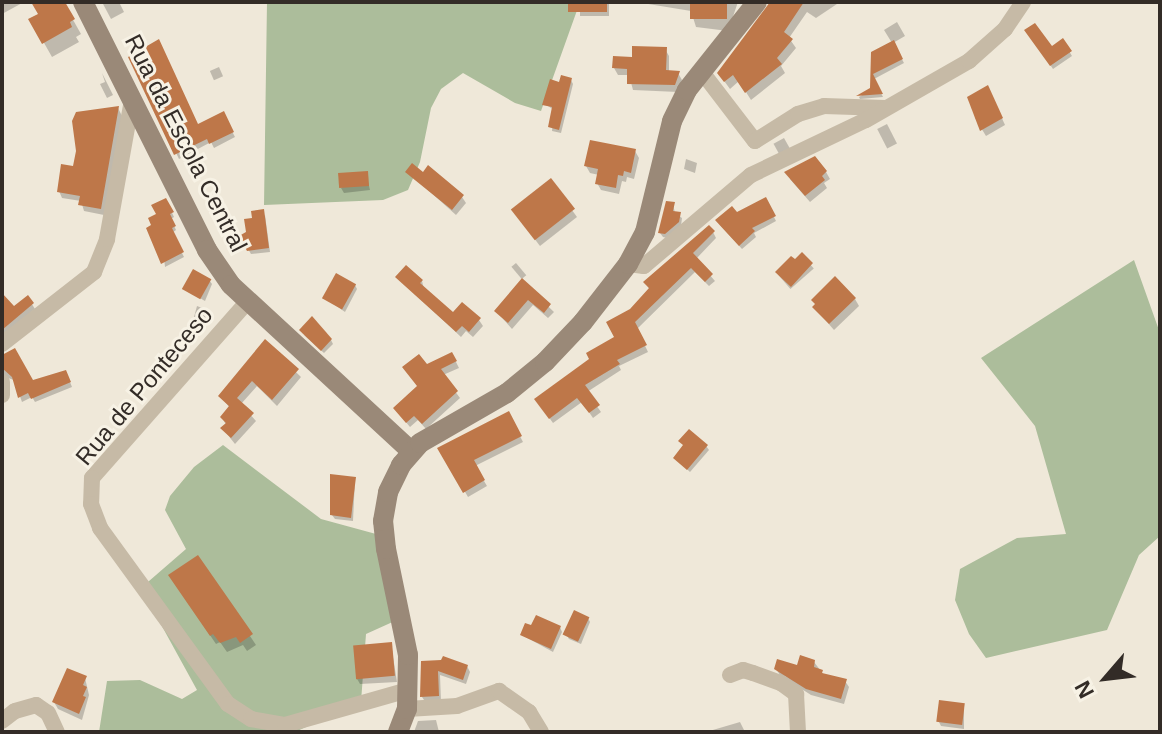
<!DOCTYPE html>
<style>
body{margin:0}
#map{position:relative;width:1162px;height:734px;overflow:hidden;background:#efe8d9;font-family:Arial,sans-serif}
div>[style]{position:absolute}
.green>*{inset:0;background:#acbd9b}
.shadow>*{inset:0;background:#0003;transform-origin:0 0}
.building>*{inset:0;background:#be7749;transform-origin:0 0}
.street>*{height:16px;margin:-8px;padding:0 8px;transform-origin:8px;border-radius:8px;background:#c6baa6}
.secondary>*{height:20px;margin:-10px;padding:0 10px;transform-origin:10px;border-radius:10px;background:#9a8978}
span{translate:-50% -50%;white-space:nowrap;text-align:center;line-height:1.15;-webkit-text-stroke:6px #f7f2e5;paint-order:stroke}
.street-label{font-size:24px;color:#332c27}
.frame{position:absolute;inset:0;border:4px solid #332c27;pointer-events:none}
.north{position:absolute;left:1066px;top:638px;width:80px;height:80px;-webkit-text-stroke:6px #f7f2e5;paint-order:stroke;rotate:242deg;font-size:22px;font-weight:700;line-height:32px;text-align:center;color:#332c27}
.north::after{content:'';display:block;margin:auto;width:28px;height:36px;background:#332c27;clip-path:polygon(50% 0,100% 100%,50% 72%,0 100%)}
</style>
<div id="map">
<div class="green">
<i style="clip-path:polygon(267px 2px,580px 2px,541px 111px,515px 103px,463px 73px,441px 89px,431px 108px,420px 162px,408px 190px,383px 200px,264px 205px)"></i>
<i style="clip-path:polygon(1134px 260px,1160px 333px,1160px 536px,1139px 555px,1107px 630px,986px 658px,969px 634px,955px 600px,960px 569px,1017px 538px,1066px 534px,1035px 426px,981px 358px)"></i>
<i style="clip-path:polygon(223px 445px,321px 519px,376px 534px,397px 620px,366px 634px,361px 702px,295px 732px,99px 732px,107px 681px,140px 680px,182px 699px,197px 690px,141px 588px,186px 549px,165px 510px,170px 496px,194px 467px)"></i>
</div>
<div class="shadow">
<i style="clip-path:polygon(2px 2px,24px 2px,2px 14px)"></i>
<i style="clip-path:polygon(34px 2px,63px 2px,81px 34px,76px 37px,79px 42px,52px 57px,31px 20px,40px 15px)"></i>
<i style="clip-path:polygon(102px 2px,119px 2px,124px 12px,111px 19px)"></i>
<i style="left:580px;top:2px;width:29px;height:14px"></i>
<i style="clip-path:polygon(636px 2px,738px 2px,728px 31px,696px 27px,691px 11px)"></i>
<i style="clip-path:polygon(770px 2px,840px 2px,816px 18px,807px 12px,789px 38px,796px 48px,781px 66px,785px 73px,751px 100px,739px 81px,730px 89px,719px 74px,770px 10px)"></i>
<i style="clip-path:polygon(897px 22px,905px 36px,893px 43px,904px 63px,874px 79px,883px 97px,860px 99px,859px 97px,872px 89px,873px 53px,892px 43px,884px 30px)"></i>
<i style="clip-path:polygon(1027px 31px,1051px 49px,1063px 41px,1072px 56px,1053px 69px)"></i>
<i style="clip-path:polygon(665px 49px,669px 56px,669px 73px,678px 73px,682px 80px,678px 92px,633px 90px,629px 75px,618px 75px,614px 68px)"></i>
<i style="clip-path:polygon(130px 58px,198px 127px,223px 114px,235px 137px,214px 148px,211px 142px,179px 159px)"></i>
<i style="left:219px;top:67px;width:10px;height:10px;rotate:66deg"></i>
<i style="clip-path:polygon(102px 73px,113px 95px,107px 98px,100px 84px,105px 82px)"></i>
<i style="clip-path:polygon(571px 80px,573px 84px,561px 133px,552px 131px,554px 110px,545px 104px,560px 84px)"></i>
<i style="clip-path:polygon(991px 94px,1005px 125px,986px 136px,975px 118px)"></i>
<i style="clip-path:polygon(118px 108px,122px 116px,104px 215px,84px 211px,81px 201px,62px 198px,59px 191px,75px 168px,78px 151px)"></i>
<i style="left:887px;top:124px;width:22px;height:11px;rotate:63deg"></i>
<i style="left:784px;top:138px;width:13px;height:12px;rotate:61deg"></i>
<i style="clip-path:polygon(635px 151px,639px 158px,634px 179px,627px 177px,626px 182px,622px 181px,619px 194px,601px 190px,597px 183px,599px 175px,590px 173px,586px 166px)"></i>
<i style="clip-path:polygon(686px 159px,697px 163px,695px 173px,684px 169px)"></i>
<i style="clip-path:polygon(408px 172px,462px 197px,466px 203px,456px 215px)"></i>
<i style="clip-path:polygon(826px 172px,830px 179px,824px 183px,827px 188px,810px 202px,790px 179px)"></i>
<i style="clip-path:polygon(366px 173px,370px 190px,344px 193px,341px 188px)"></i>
<i style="clip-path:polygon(551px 181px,577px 217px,540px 246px,517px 216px)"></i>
<i style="clip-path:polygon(765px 199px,776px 221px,754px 233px,756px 237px,742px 249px,720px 225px)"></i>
<i style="clip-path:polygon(166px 200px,174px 217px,171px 219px,176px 230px,172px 233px,184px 257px,165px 267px,159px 215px)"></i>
<i style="clip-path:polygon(673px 204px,675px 213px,682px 218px,681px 226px,667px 238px,663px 237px,660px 233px)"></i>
<i style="clip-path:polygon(265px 215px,270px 252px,251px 254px,241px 237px)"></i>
<i style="clip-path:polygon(713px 232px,716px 238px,696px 259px,715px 281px,709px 286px,695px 272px,637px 329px,648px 352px,619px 366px,621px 370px,587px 392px,601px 412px,593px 418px,582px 402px,553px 423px,540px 405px,617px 338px,631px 311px,650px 290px,645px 282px)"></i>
<i style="left:802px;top:255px;width:18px;height:31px;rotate:49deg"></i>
<i style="left:516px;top:263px;width:16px;height:6px;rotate:50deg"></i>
<i style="clip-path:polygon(398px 278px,422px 281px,424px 289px,453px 315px,479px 320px,483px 326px,473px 337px,466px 331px,461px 337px)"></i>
<i style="clip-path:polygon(209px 280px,212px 284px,205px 301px,186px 290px)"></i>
<i style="clip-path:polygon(522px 281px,554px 312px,548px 318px,533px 305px,512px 329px,496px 311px)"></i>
<i style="clip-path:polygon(355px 285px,357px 289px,345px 312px,325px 298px)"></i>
<i style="clip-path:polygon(28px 298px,35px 309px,2px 336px,2px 302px,14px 308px)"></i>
<i style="clip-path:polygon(855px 299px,859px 306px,834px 330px,814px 307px)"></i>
<i style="clip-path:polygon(197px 306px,207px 310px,205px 320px,194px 317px)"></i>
<i style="clip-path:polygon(304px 335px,331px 340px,333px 344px,324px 353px)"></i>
<i style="clip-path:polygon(265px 342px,301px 377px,277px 406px,257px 386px,241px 404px,256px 421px,235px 444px,223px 429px,226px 425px,222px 417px,230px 408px,220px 396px)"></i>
<i style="clip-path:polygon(452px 354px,459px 368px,443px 375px,460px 398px,426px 429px,418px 420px,410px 427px,395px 409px,418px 387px,426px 366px)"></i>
<i style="clip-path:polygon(2px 357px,32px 382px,68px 377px,72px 387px,35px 402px,32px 397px,22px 402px,14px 380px,2px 376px)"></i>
<i style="clip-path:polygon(508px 413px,523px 442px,475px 466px,487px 486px,468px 497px,440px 449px)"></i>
<i style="clip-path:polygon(685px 446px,706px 446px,709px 450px,690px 472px,675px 458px)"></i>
<i style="clip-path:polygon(355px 479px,353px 521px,335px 519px,332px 515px)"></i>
<i style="clip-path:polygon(198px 558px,256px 645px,247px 651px,243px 645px,227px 652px,220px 642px,216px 644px,176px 585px)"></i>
<i style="clip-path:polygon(588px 618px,590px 622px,581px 644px,569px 639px,566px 634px)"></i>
<i style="clip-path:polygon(560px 627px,562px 632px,553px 652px,522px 635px)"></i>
<i style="clip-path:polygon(391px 644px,397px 682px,360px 684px,356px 677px)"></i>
<i style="clip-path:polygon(814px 662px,824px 675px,845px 681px,849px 687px,844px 704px,811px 695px,780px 675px,776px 669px,798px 668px)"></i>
<i style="clip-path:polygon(423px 663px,467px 666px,470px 672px,466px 684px,440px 675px,441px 702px,426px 703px,422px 697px)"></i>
<i style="clip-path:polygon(85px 678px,89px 695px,82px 720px,58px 709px,54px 702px)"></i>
<i style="clip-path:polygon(964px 705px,964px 729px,941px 726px,939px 722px)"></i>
<i style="clip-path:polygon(436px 720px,439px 732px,414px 732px,418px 721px)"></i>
<i style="clip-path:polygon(740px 722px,745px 732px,706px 732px)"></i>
</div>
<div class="building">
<i style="clip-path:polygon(31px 2px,65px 2px,75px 19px,70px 22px,72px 27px,42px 44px,28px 19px,38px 14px)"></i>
<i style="left:568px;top:2px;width:39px;height:10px"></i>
<i style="left:690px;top:2px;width:37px;height:17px"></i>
<i style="clip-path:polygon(770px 2px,804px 2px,784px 32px,793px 39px,777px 58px,782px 64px,745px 93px,733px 75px,724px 82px,717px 73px)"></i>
<i style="clip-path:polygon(1035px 23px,1052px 46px,1063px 38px,1072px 51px,1050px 66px,1024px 30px)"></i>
<i style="clip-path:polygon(159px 39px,198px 124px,224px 111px,234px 132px,209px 144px,207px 139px,174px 155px,128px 57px)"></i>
<i style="clip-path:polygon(894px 40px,903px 59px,873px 74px,883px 94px,856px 96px,870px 88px,871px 52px)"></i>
<i style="clip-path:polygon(632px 46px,667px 47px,666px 70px,680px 71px,675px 85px,627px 84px,627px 69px,612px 68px,613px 56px,632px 57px)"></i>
<i style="clip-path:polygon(561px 75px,572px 78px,559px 130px,548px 127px,552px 107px,542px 105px,550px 79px,559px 82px)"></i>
<i style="clip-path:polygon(988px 85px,1003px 118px,980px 131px,967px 97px)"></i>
<i style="clip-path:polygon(119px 106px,101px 209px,78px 205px,80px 196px,57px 192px,61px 164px,73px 166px,76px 151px,72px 121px,76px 112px)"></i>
<i style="clip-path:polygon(590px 140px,636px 149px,631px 173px,624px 171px,623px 176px,618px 175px,616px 188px,595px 184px,598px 169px,584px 166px)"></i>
<i style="clip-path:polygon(815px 156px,827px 171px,822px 176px,825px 180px,805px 196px,784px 172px)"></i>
<i style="clip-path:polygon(412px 163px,423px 172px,428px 165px,464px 195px,452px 210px,405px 172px)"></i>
<i style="left:368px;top:171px;width:15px;height:30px;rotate:86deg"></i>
<i style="left:551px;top:178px;width:39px;height:51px;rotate:52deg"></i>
<i style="clip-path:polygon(766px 197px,776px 216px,752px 228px,755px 231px,739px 246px,715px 220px,732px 206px,737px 212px)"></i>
<i style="clip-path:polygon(166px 198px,174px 212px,170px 214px,176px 226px,172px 228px,184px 252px,161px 264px,146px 228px,151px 225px,148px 218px,156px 214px,151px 205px)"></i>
<i style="clip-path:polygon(666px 201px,675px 202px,673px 211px,681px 212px,679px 222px,665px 234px,658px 233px)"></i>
<i style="clip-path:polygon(264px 209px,269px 248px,247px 251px,239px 236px,246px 232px,244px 219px,252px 218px,251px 211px)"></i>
<i style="clip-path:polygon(709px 225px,715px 231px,693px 253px,713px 274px,705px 282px,691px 268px,635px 322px,647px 345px,617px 360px,620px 364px,585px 385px,600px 405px,589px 413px,577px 398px,549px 419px,534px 399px,589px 359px,586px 353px,614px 337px,606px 322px,630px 309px,649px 288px,643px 282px)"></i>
<i style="clip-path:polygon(802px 252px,813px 263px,791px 287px,775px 272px,791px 256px,795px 259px)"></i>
<i style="clip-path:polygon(406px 265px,423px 280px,420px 283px,453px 312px,462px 302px,481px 318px,469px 332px,462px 326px,456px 332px,395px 277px)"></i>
<i style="left:193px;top:269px;width:21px;height:23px;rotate:29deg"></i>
<i style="left:336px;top:273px;width:23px;height:29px;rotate:29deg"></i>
<i style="clip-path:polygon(835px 276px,856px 298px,829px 324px,812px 307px,815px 304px,811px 300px)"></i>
<i style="clip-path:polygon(522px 278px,551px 304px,544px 313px,528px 300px,508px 323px,494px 311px)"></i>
<i style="clip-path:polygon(2px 293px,14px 306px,28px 295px,34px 303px,2px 330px)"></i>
<i style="clip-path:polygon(312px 316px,332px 339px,321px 351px,299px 330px)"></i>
<i style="clip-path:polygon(265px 339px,299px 369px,272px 400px,252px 381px,237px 398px,254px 413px,231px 438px,220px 428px,226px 423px,220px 417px,229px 406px,218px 396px)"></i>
<i style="clip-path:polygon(15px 348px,33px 380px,66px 370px,71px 382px,31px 399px,28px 393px,18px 398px,12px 377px,2px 368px,2px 355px)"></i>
<i style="clip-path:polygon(452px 352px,457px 361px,441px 369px,458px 391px,422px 424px,414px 416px,406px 423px,393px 408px,417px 386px,402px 367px,419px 354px,427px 364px)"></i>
<i style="clip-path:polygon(509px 411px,522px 436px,474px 460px,485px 480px,463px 493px,437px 448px)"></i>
<i style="clip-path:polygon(689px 429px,708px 445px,687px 470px,673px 458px,683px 445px,678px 441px)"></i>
<i style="clip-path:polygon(330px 474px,356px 477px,351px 518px,330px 515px)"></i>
<i style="clip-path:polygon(198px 555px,253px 634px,240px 643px,236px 637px,220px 643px,213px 634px,210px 636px,168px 575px)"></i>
<i style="left:574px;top:610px;width:17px;height:27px;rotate:25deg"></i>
<i style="clip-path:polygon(536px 615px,561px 626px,551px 649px,520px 635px,525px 623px,531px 625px)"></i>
<i style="left:392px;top:642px;width:34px;height:39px;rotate:85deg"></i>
<i style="clip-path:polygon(800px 655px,815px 660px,814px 667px,823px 670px,822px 673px,847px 679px,841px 699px,806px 689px,774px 669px,777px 659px,797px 665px)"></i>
<i style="clip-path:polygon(443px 656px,468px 665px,463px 680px,438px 671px,439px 696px,420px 697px,421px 661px,441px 660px)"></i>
<i style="clip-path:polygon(67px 668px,87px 676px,83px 685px,87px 687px,83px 696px,86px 697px,79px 714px,52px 702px)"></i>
<i style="left:939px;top:700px;width:26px;height:22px;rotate:7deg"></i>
</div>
<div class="street">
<i style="left:702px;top:72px;width:87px;rotate:52.5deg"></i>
<i style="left:755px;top:141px;width:51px;rotate:-32.1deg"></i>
<i style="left:798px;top:114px;width:27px;rotate:-17deg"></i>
<i style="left:824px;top:106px;width:61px;rotate:1.9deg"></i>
<i style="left:628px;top:264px;width:16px;rotate:7deg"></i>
<i style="left:644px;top:266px;width:140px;rotate:-40.4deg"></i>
<i style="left:751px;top:175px;width:127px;rotate:-25.6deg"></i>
<i style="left:866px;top:120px;width:119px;rotate:-29.8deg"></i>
<i style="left:969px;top:61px;width:48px;rotate:-41.6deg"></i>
<i style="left:1005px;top:29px;width:32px;rotate:-56deg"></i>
<i style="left:248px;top:301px;width:236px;rotate:131.4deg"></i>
<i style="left:92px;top:478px;width:26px;rotate:92deg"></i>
<i style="left:91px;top:504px;width:26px;rotate:69deg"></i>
<i style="left:100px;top:528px;width:218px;rotate:54deg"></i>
<i style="left:228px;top:704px;width:27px;rotate:33deg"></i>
<i style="left:251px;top:719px;width:35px;rotate:10deg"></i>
<i style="left:285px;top:725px;width:128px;rotate:-15.9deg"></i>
<i style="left:2px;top:344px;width:117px;rotate:-38deg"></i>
<i style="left:94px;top:272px;width:35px;rotate:-68deg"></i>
<i style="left:107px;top:239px;width:141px;rotate:-79.8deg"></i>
<i style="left:2px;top:382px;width:13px;rotate:90deg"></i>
<i style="left:730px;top:675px;width:14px;rotate:-21deg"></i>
<i style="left:743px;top:670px;width:10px;rotate:17deg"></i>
<i style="left:753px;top:673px;width:30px;rotate:20deg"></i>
<i style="left:781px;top:683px;width:19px;rotate:36deg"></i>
<i style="left:796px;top:694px;width:38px;rotate:87deg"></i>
<i style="left:407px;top:709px;width:50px;rotate:-3.4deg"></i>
<i style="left:457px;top:706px;width:45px;rotate:-19.7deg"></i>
<i style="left:499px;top:691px;width:37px;rotate:35deg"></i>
<i style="left:529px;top:712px;width:23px;rotate:59deg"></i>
<i style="left:2px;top:721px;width:16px;rotate:-38deg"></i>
<i style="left:15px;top:711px;width:22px;rotate:-16deg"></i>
<i style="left:36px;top:705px;width:14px;rotate:34deg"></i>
<i style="left:48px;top:713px;width:21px;rotate:65deg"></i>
</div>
<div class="secondary">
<i style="left:83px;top:2px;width:277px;rotate:63.4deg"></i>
<i style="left:207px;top:250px;width:42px;rotate:55.6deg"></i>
<i style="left:231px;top:285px;width:245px;rotate:42.7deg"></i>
<i style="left:398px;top:732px;width:25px;rotate:-69deg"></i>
<i style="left:407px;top:709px;width:54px;rotate:-88.9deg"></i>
<i style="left:408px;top:655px;width:108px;rotate:-101.7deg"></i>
<i style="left:386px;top:549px;width:28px;rotate:-96deg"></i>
<i style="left:383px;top:521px;width:29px;rotate:-80deg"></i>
<i style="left:388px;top:492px;width:30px;rotate:-64deg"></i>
<i style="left:401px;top:465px;width:29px;rotate:-49deg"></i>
<i style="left:420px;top:443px;width:100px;rotate:-29.9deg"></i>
<i style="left:507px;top:393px;width:49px;rotate:-39.2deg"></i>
<i style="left:545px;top:362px;width:55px;rotate:-46.5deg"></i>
<i style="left:583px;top:322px;width:73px;rotate:-52.2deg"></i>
<i style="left:628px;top:264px;width:36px;rotate:-62deg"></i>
<i style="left:645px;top:232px;width:114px;rotate:-76.3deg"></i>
<i style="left:672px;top:121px;width:34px;rotate:-64deg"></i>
<i style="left:687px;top:90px;width:112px;rotate:-51.5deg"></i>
</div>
<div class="street-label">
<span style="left:186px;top:143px;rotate:63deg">Rua da Escola Central</span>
<span style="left:144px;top:386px;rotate:-50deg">Rua de Ponteceso</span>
</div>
<div class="frame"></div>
<div class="north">N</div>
</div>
